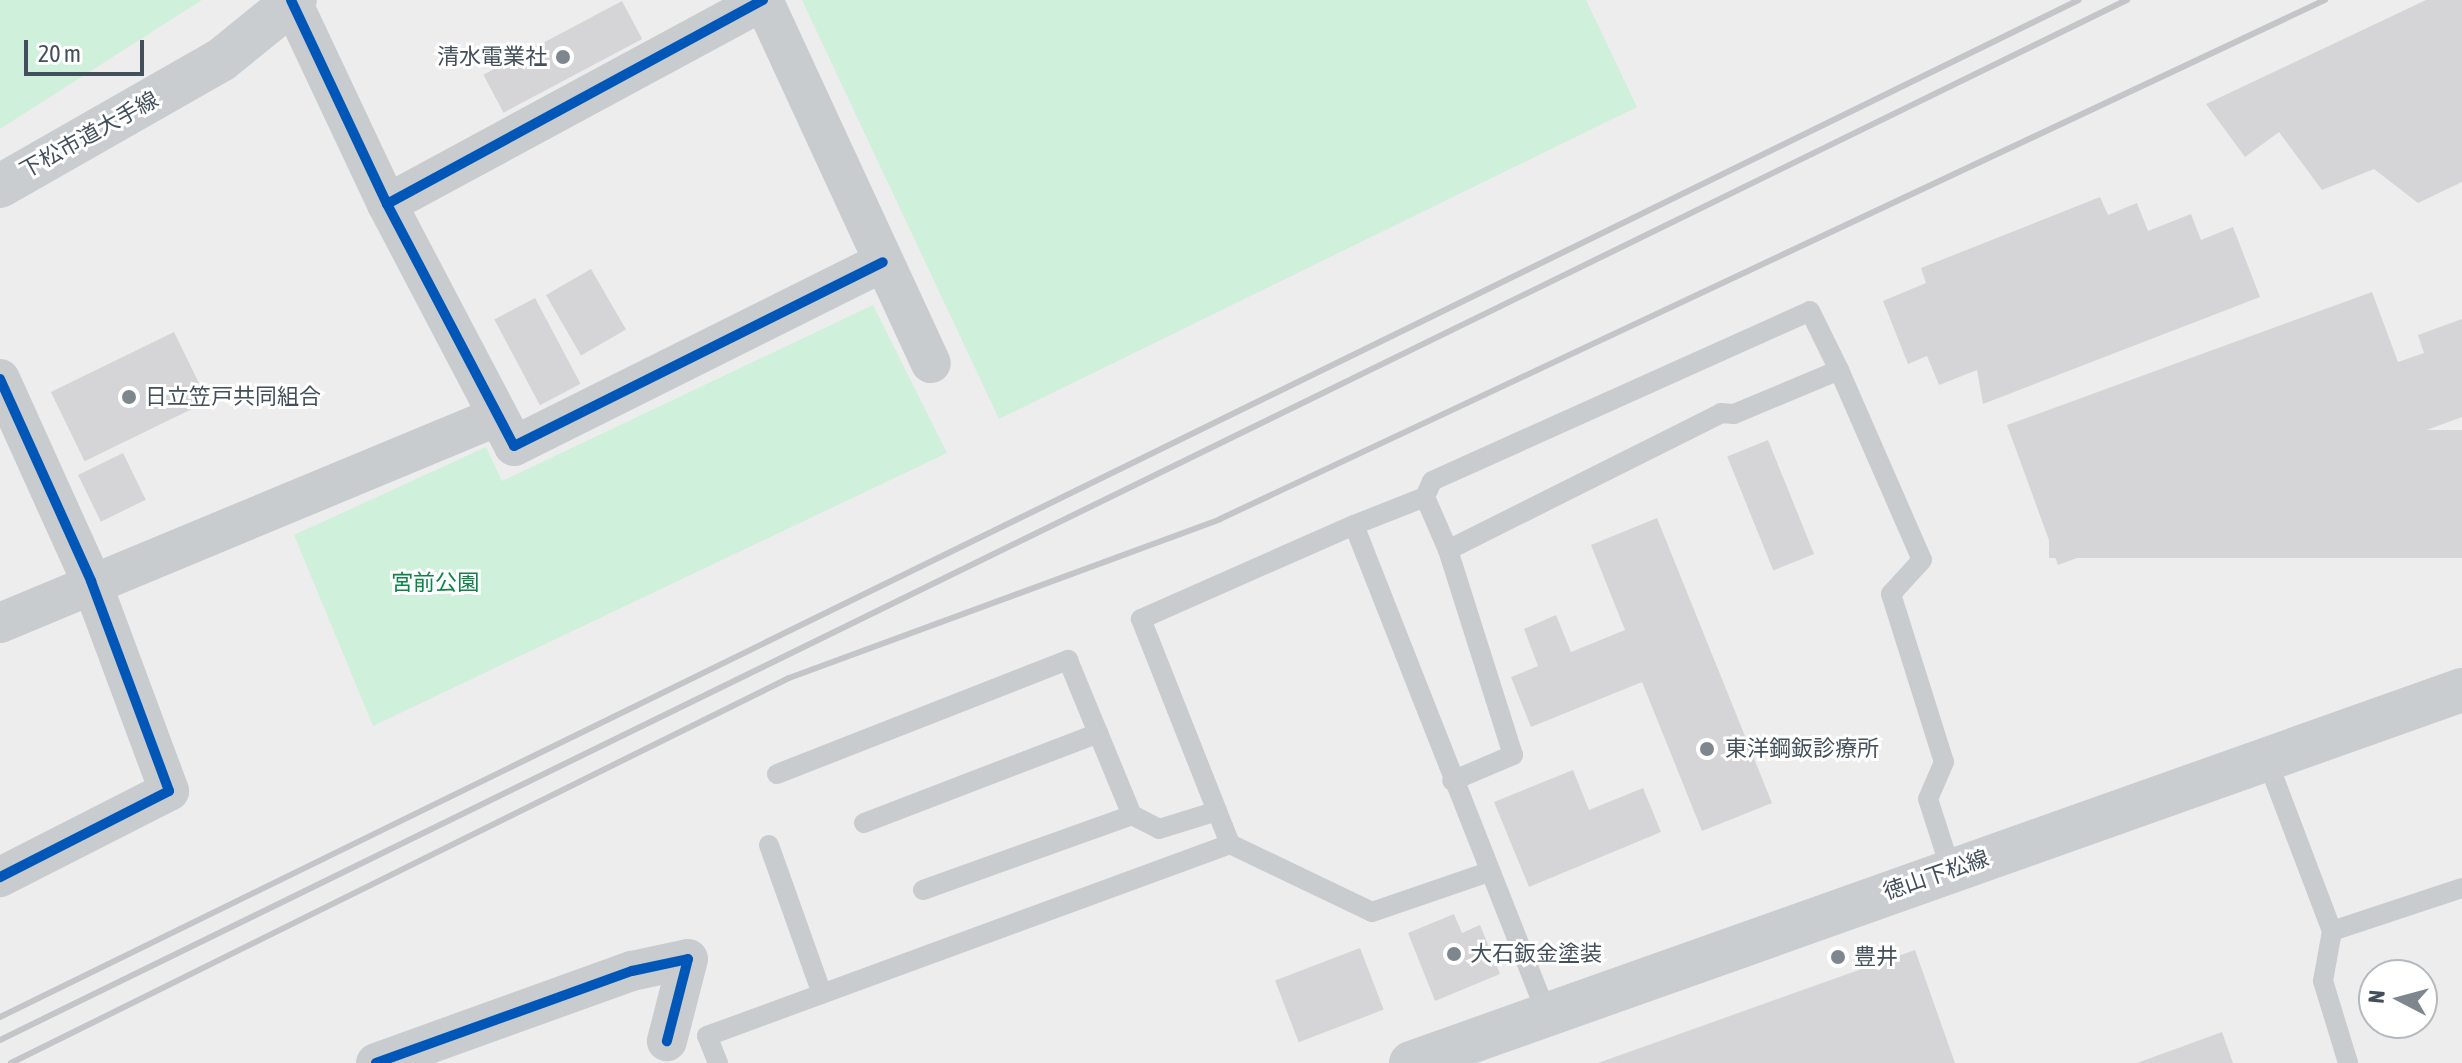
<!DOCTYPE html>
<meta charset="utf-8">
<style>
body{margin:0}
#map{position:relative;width:2462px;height:1063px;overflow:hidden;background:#eeeded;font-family:"Asap Condensed","Noto Sans JP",sans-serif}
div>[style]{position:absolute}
.green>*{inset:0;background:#cff0db}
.building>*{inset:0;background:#d5d5d7;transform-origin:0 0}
.lane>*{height:20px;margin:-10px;padding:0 10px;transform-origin:10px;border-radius:10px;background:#c9ccce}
.street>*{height:40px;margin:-20px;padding:0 20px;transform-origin:20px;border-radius:20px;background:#c9ccce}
.secondary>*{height:44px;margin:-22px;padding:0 22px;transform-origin:22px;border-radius:22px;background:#c9cdd0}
.rail>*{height:6px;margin:-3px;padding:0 3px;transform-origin:3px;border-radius:3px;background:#c3c5c8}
.cycleway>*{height:10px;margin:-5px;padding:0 5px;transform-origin:5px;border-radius:5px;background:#0057b8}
.dots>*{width:22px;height:22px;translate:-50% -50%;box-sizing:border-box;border:4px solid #fff;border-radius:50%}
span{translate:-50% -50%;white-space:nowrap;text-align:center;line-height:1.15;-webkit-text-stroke:6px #fff;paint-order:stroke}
.poi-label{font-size:22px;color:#43505b}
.right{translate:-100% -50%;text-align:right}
.left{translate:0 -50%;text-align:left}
.street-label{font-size:22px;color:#43505b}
.park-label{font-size:22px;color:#0d8347}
.north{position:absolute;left:2358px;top:959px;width:80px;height:80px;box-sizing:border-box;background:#fff;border:2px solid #b4b9bd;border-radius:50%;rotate:276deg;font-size:22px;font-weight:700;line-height:32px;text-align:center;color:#43505b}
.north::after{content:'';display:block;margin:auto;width:28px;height:36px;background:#7f878e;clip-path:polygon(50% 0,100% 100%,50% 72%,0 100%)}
.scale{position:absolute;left:24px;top:40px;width:120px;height:36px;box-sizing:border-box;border:4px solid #43505b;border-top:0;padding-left:10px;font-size:24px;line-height:28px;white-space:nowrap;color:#43505b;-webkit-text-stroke:6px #fff;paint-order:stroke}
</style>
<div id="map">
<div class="green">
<i style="clip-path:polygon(0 0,202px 0,0 129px)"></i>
<i style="clip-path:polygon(802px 0,1586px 0,1637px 107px,999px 419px)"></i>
<i style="clip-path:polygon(873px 305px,947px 453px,373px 726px,294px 535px,486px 447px,502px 481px)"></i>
</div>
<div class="building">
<i style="clip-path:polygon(2426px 0,2462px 0,2462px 182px,2418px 203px,2374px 169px,2322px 190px,2279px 132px,2245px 157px,2206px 104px)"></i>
<i style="left:622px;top:1px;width:43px;height:157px;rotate:62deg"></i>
<i style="clip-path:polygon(2100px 197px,2108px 215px,2137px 203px,2148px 231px,2191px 214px,2201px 240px,2233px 227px,2260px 297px,1983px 404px,1977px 370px,1939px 385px,1927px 356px,1908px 364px,1883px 301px,1926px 283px,1921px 268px)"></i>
<i style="left:591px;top:269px;width:70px;height:52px;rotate:60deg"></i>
<i style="clip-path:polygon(2372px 292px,2398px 362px,2424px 353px,2418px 335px,2462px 319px,2462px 417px,2058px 565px,2007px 425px)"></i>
<i style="left:535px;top:298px;width:97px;height:46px;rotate:62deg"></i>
<i style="left:174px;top:332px;width:77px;height:137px;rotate:64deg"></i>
<i style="left:2462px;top:430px;width:128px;height:413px;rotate:90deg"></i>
<i style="left:1768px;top:440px;width:123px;height:44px;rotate:68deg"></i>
<i style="left:123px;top:453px;width:52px;height:50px;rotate:64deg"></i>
<i style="clip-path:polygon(1657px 518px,1772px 803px,1702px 831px,1642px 682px,1531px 727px,1511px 677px,1538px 666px,1524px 629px,1556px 615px,1571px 652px,1625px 630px,1591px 545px)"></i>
<i style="clip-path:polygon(1573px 770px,1589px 810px,1643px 788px,1661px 832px,1529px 887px,1494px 802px)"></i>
<i style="clip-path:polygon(1454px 914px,1462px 933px,1480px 925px,1500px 974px,1435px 1001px,1408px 933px)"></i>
<i style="left:1360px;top:948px;width:66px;height:91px;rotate:69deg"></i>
<i style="clip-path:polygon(1915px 950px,1955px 1063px,1598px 1063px)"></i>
<i style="clip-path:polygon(2222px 1032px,2233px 1063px,2137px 1063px)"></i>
</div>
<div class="lane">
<i style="left:1425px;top:497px;width:58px;rotate:66.5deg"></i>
<i style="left:1448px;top:550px;width:215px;rotate:72.4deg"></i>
<i style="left:1513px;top:755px;width:66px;rotate:156.9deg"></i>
<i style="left:1354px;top:525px;width:233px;rotate:156.2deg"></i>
<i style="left:1141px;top:619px;width:242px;rotate:68.4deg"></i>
<i style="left:1230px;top:844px;width:157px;rotate:25.6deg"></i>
<i style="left:1372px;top:912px;width:124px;rotate:-18.9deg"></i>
<i style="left:1448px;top:550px;width:305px;rotate:-26.6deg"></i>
<i style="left:1721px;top:413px;width:13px;rotate:4deg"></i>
<i style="left:1734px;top:414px;width:114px;rotate:-22.7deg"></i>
<i style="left:1839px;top:370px;width:207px;rotate:66.4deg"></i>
<i style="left:1922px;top:560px;width:46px;rotate:132.4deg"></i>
<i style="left:1891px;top:594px;width:176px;rotate:72.5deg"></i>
<i style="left:1944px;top:762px;width:40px;rotate:113.4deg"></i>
<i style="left:1928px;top:799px;width:75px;rotate:72.1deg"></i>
<i style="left:2267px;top:760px;width:183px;rotate:69.2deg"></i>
<i style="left:2332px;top:931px;width:137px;rotate:-18.3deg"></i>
<i style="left:777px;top:774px;width:313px;rotate:-21.4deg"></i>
<i style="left:1068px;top:660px;width:168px;rotate:67.6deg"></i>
<i style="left:1132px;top:815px;width:30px;rotate:27deg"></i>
<i style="left:1159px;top:829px;width:61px;rotate:-17.2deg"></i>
<i style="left:864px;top:823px;width:251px;rotate:-21deg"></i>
<i style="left:769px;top:845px;width:158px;rotate:70.4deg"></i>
<i style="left:923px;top:890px;width:222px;rotate:-19.7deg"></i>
<i style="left:2332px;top:931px;width:51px;rotate:100.2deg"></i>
<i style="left:2323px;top:981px;width:86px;rotate:73deg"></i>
<i style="left:1546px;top:1012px;width:523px;rotate:-111.52deg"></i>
<i style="left:1354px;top:525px;width:76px;rotate:-21.5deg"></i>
<i style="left:1425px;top:497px;width:17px;rotate:-66deg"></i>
<i style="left:1432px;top:481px;width:414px;rotate:-24.2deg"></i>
<i style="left:1810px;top:311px;width:66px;rotate:63.8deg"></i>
<i style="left:718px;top:1063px;width:29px;rotate:-112deg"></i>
<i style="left:707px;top:1036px;width:557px;rotate:-20.16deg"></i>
</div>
<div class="street">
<i style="left:291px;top:0;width:225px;rotate:64.8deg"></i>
<i style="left:387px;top:204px;width:273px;rotate:62.3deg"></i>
<i style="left:514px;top:446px;width:412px;rotate:-26.5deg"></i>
<i style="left:763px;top:0;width:400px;rotate:65.2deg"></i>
<i style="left:387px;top:204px;width:427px;rotate:-28.4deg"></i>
<i style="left:0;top:379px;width:222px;rotate:65.7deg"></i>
<i style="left:91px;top:581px;width:224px;rotate:69.6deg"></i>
<i style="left:169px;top:791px;width:190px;rotate:153deg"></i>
<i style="left:0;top:623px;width:539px;rotate:-22.57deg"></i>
<i style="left:376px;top:1063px;width:272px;rotate:-19.8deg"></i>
<i style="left:632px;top:971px;width:57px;rotate:-12.1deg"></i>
<i style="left:688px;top:959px;width:85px;rotate:104.4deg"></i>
</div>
<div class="secondary">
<i style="left:0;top:186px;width:254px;rotate:-29.7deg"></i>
<i style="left:221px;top:60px;width:95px;rotate:-39deg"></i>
<i style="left:1411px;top:1063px;width:1115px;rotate:-19.54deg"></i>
</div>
<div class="rail">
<i style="left:0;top:1017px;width:2314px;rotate:-26.07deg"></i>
<i style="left:0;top:1040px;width:2368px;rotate:-26.06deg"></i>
<i style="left:11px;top:1063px;width:868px;rotate:-26.33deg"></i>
<i style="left:789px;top:678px;width:459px;rotate:-20.2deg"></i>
<i style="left:1220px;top:519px;width:1221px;rotate:-25.16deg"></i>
</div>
<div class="cycleway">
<i style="left:291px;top:0;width:225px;rotate:64.8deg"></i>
<i style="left:387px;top:204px;width:273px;rotate:62.3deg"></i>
<i style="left:514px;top:446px;width:412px;rotate:-26.5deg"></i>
<i style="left:387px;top:204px;width:428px;rotate:-28.5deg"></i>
<i style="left:0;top:379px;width:222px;rotate:65.7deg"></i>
<i style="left:91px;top:581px;width:224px;rotate:69.6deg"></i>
<i style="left:169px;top:791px;width:190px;rotate:153deg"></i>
<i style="left:376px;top:1063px;width:272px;rotate:-19.8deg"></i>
<i style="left:632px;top:971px;width:57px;rotate:-12.1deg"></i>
<i style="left:688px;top:959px;width:85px;rotate:104.4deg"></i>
</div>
<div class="dots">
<i style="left:563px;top:57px;background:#7f878e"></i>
<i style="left:129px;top:397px;background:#7f878e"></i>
<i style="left:1707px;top:749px;background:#7f878e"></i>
<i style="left:1454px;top:954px;background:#7f878e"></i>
<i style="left:1838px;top:957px;background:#7f878e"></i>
</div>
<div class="poi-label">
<span class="right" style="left:547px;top:57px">清水電業社</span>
<span class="left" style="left:145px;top:397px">日立笠戸共同組合</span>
<span class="left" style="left:1725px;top:749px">東洋鋼鈑診療所</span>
<span class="left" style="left:1470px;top:954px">大石鈑金塗装</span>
<span class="left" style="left:1854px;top:957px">豊井</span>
</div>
<div class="street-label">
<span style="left:89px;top:135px;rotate:-29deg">下松市道大手線</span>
<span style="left:1936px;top:875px;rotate:-19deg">徳山下松線</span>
</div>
<div class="park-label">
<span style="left:435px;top:583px">宮前公園</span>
</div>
<div class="north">N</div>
<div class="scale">20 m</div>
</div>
